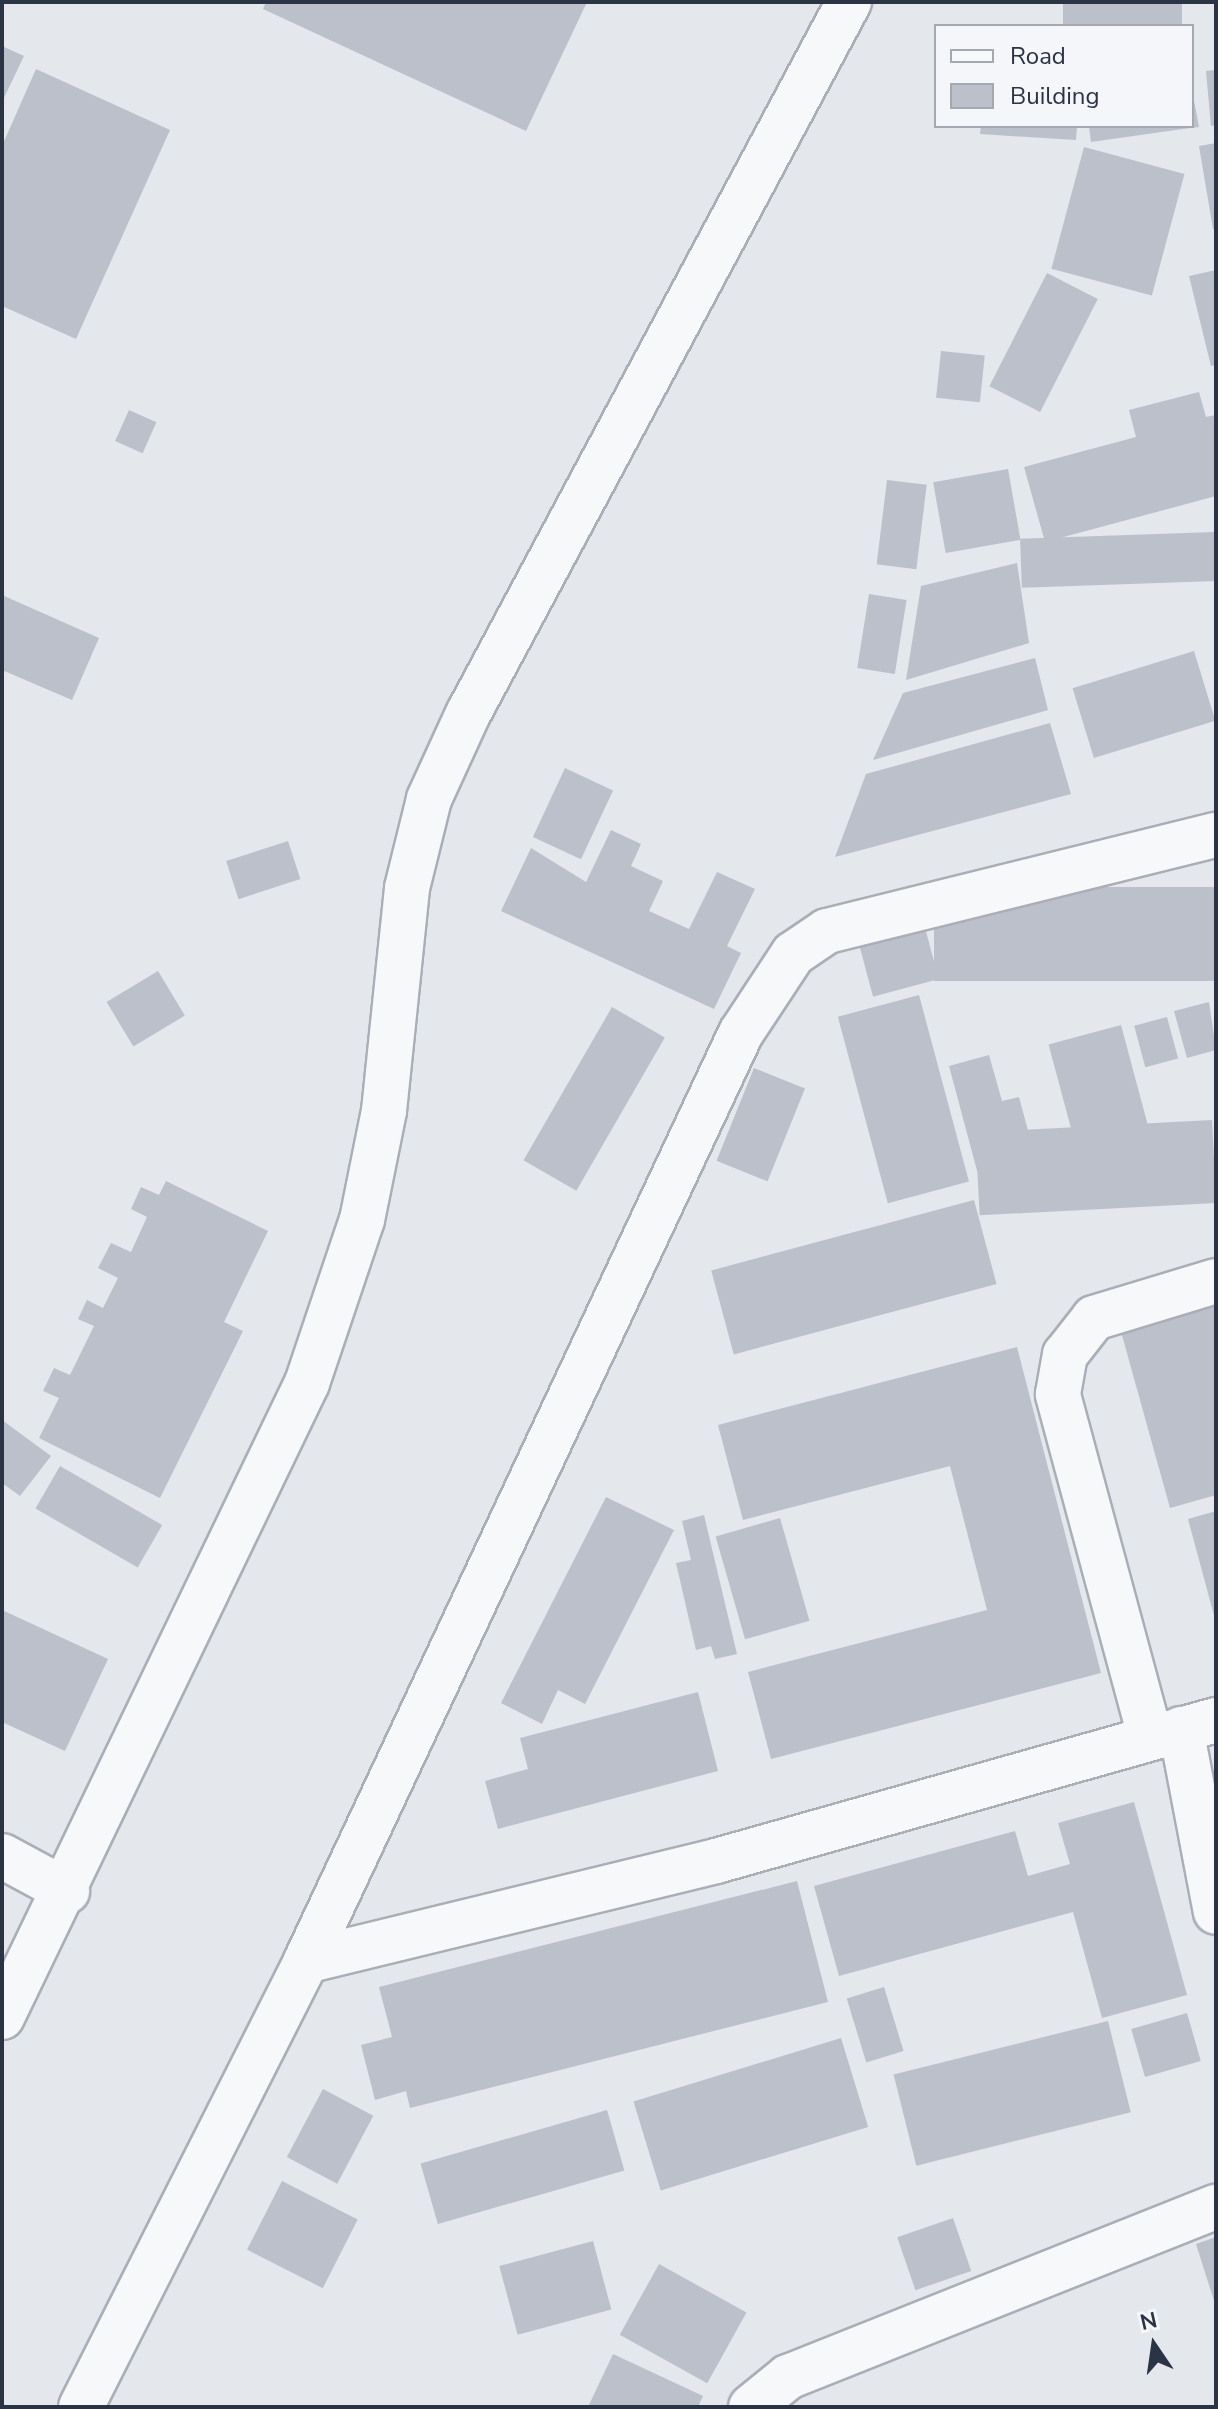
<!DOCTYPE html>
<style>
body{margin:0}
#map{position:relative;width:1218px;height:2409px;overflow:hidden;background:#e4e7ec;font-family:"Nunito Sans",sans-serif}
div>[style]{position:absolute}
.building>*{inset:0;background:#bbc0ca;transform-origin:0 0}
.roads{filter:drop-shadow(2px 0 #a9aeb7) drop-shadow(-2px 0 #a9aeb7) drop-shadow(0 2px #a9aeb7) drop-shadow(0 -2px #a9aeb7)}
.street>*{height:44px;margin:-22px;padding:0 22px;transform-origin:22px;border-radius:22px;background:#f7f8fa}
span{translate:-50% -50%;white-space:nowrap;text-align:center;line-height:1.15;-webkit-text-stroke:7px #f4f6f9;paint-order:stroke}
.frame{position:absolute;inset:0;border:4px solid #2b3445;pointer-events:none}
.legend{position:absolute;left:934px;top:24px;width:260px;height:104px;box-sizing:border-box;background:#f4f6f9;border:2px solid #a4a8b1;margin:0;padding:10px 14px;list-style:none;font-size:24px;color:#2b3445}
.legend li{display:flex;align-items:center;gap:16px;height:40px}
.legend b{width:40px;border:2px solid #a4a8b1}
.north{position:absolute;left:1114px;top:2305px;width:80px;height:80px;-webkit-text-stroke:6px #f4f6f9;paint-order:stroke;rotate:347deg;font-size:22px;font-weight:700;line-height:32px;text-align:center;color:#2b3445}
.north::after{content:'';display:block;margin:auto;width:28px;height:36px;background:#2b3445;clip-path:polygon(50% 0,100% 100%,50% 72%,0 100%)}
</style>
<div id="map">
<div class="building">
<i style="clip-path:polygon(266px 2px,587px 2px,526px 131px,263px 9px)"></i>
<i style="left:1063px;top:2px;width:119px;height:24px"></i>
<i style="clip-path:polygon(2px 46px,24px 56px,2px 102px)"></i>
<i style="clip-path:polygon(36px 69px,170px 130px,76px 339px,2px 306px,2px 146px)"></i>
<i style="clip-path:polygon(1216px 70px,1216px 125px,1211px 126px,1206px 71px)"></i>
<i style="clip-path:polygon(1192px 90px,1199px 127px,1192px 128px)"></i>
<i style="clip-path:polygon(981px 126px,1077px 126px,1076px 140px,980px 134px)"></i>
<i style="clip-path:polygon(1089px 126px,1190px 126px,1190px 128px,1091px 142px)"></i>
<i style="clip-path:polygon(1216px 143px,1216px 229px,1213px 229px,1199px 146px)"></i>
<i style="left:1084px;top:147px;width:104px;height:126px;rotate:15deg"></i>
<i style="clip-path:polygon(1216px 270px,1216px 365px,1211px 366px,1189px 276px)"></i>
<i style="left:1047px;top:273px;width:57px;height:127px;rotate:27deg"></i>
<i style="left:941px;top:351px;width:44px;height:47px;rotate:6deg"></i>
<i style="clip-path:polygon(1199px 392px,1206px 417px,1216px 415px,1216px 496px,1045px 542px,1024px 467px,1136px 437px,1129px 410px)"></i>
<i style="left:129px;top:410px;width:30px;height:34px;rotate:24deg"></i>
<i style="left:1008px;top:469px;width:72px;height:76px;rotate:80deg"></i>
<i style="left:887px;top:480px;width:40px;height:85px;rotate:7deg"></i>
<i style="left:1214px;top:532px;width:49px;height:194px;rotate:88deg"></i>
<i style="clip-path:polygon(1017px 563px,1029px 643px,906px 680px,921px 586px)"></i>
<i style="left:869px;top:594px;width:38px;height:75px;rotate:9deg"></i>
<i style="clip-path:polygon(2px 595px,99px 638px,72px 700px,2px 670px)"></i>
<i style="left:1194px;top:651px;width:73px;height:127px;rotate:73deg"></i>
<i style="clip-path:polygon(1035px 658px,1048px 710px,873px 760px,903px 693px)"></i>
<i style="clip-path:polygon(1050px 723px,1071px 794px,835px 857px,866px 774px)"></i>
<i style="left:565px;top:768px;width:53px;height:76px;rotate:25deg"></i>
<i style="clip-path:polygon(611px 830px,641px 844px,631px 866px,663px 881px,649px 911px,689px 929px,717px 872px,755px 889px,727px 946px,741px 953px,714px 1009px,501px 911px,531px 848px,586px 882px)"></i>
<i style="left:288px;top:841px;width:40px;height:65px;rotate:72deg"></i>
<i style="left:1216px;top:887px;width:94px;height:282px;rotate:90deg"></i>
<i style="left:924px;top:924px;width:57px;height:68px;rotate:75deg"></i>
<i style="left:158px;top:971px;width:52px;height:60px;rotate:59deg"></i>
<i style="left:919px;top:995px;width:193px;height:84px;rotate:75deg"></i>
<i style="clip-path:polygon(1209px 1002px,1216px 1050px,1187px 1058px,1174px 1011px)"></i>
<i style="left:612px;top:1007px;width:61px;height:177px;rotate:30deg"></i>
<i style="left:1167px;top:1017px;width:43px;height:34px;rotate:75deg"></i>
<i style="left:1121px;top:1025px;width:102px;height:75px;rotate:75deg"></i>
<i style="clip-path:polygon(989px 1055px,1002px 1101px,1019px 1097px,1034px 1153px,1017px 1158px,1020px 1168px,979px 1178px,949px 1066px)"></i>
<i style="left:754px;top:1068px;width:55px;height:100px;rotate:22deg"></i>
<i style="left:1212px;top:1120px;width:83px;height:237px;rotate:87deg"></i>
<i style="clip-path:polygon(166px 1181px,268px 1231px,224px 1322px,243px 1331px,160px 1498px,39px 1438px,59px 1398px,43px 1391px,54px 1368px,70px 1375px,94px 1326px,78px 1319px,87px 1300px,103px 1308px,118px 1278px,98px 1268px,111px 1243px,131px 1252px,147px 1217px,131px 1209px,141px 1187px,159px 1195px)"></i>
<i style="left:974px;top:1200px;width:87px;height:272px;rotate:75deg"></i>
<i style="clip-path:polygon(1216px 1301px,1216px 1495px,1170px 1508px,1120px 1328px)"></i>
<i style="clip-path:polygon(1017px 1347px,1101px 1673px,771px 1759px,748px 1672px,987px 1610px,950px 1466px,743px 1520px,718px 1425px)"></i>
<i style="clip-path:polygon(2px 1420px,51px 1456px,20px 1496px,2px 1483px)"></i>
<i style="left:60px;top:1466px;width:118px;height:49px;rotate:30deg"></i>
<i style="clip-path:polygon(606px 1497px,674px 1530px,585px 1704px,558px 1690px,542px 1724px,501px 1703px)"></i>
<i style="clip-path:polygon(1216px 1511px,1216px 1618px,1215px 1619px,1188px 1519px)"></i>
<i style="clip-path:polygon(704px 1515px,737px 1654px,715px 1659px,711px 1646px,696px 1650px,676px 1563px,691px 1560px,682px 1521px)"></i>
<i style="left:780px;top:1518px;width:107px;height:67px;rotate:74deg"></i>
<i style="clip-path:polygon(2px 1610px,108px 1659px,65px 1751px,2px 1722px)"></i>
<i style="clip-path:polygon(698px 1692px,718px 1771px,498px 1829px,485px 1781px,528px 1769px,520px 1738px)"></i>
<i style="clip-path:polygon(1134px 1802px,1187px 1995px,1102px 2018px,1073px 1912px,839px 1976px,814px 1886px,1015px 1831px,1028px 1876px,1070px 1864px,1058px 1823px)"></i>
<i style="clip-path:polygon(797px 1881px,828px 2002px,410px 2108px,406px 2091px,375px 2100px,361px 2045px,392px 2037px,379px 1987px)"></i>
<i style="left:884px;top:1987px;width:67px;height:39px;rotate:73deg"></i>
<i style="left:1187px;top:2013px;width:50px;height:58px;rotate:74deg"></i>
<i style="left:1108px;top:2021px;width:94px;height:221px;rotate:76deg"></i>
<i style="left:841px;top:2038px;width:93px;height:217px;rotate:73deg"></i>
<i style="left:323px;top:2089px;width:57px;height:77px;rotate:28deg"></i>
<i style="left:607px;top:2110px;width:63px;height:194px;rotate:74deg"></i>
<i style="left:282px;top:2181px;width:85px;height:77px;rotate:27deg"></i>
<i style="left:953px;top:2218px;width:56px;height:59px;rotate:71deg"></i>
<i style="clip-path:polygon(1216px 2237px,1216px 2304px,1215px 2304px,1196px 2244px)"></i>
<i style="left:593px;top:2241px;width:71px;height:97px;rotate:75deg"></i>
<i style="left:659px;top:2264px;width:100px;height:81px;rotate:29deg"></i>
<i style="clip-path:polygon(613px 2354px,703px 2396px,698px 2407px,588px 2407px)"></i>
</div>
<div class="roads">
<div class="street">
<i style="left:1181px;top:1729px;width:186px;rotate:79.2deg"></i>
<i style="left:1150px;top:1736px;width:354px;rotate:-105.1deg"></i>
<i style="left:1058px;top:1394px;width:40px;rotate:-80deg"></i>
<i style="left:1065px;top:1355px;width:47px;rotate:-51.9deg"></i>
<i style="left:1094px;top:1318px;width:127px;rotate:-16.9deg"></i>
<i style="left:2px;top:1856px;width:74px;rotate:28.3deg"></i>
<i style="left:306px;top:1961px;width:422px;rotate:-13.7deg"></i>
<i style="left:716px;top:1861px;width:520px;rotate:-15.75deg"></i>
<i style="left:2px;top:2017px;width:704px;rotate:-64.31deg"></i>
<i style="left:307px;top:1383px;width:172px;rotate:-71.4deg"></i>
<i style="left:362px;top:1220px;width:111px;rotate:-78.6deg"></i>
<i style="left:384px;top:1111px;width:224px;rotate:-84.1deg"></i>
<i style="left:407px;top:888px;width:92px;rotate:-76.1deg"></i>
<i style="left:429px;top:799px;width:94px;rotate:-65.4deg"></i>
<i style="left:468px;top:714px;width:808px;rotate:-61.85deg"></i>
<i style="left:81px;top:2407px;width:500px;rotate:-63.2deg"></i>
<i style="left:306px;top:1961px;width:1025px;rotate:-64.89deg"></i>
<i style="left:741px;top:1033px;width:95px;rotate:-56.6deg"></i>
<i style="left:793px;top:954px;width:41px;rotate:-34.1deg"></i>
<i style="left:827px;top:931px;width:401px;rotate:-13.9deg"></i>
<i style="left:751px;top:2407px;width:48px;rotate:-39deg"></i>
<i style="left:788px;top:2377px;width:461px;rotate:-21.7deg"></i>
</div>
</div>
<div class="frame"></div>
<ul class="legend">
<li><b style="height:10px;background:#f7f8fa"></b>Road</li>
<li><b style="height:22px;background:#bbc0ca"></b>Building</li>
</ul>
<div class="north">N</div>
</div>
